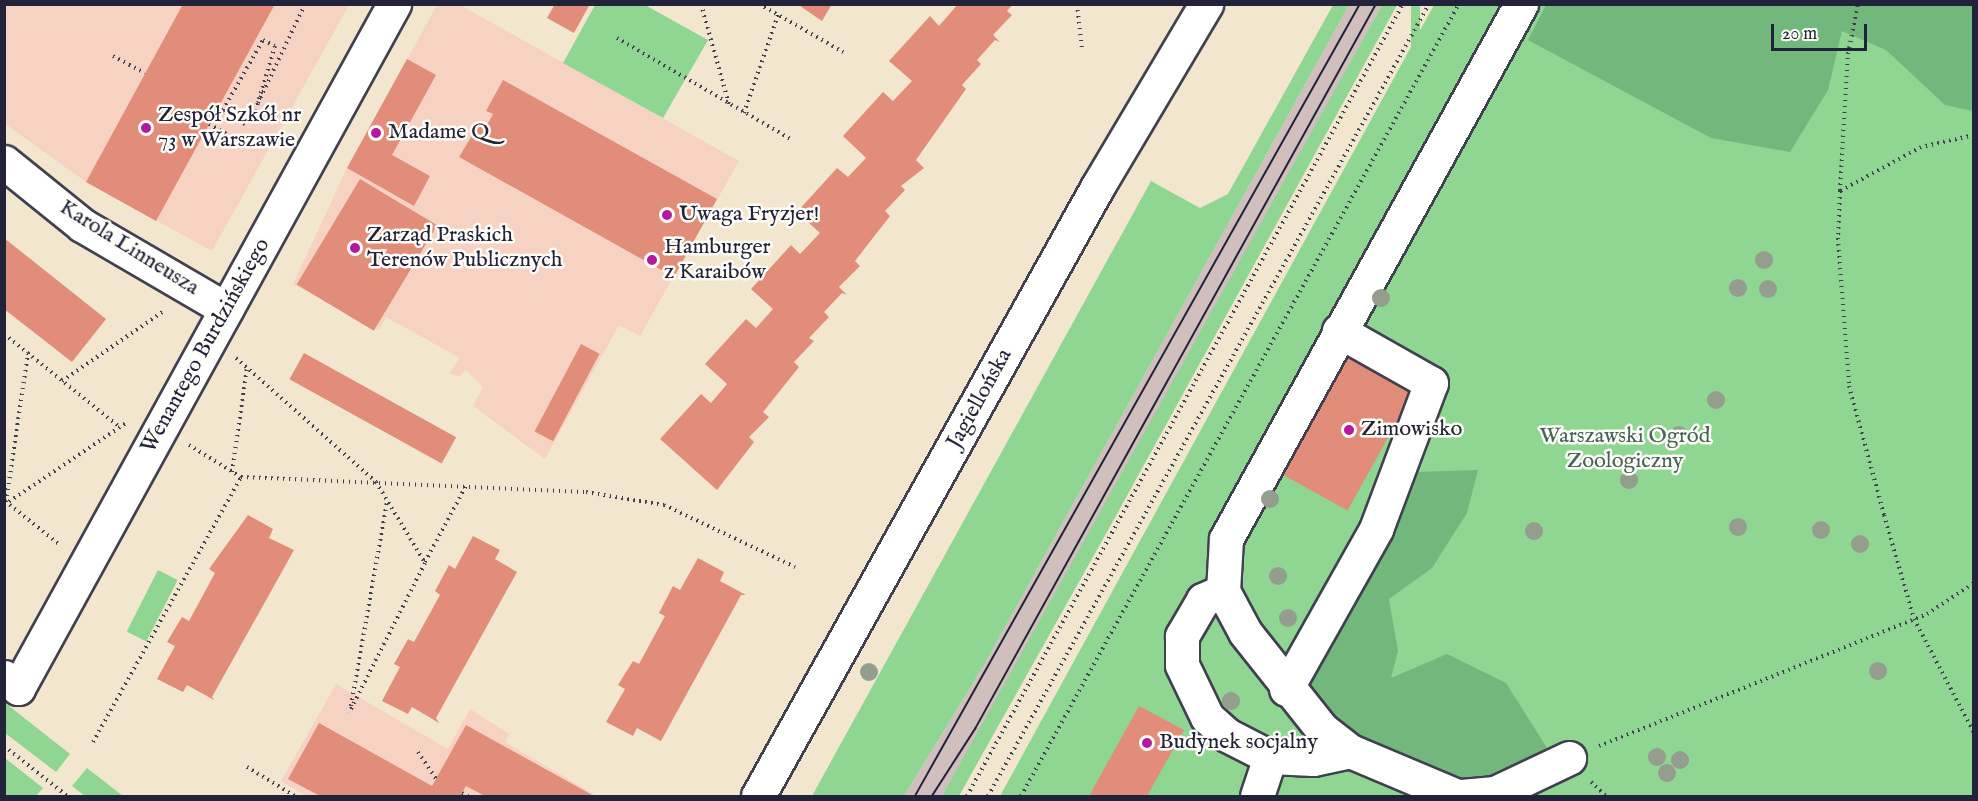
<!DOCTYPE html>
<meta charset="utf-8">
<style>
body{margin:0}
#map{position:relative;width:1978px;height:801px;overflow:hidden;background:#f2e7ce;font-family:"IM FELL English",serif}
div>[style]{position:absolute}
.built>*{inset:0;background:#f6d2c3}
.industrial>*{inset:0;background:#d1bfbd}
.green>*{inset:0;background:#8ed692;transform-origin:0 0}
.forest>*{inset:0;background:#72b77c}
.building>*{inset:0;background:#e18d7a;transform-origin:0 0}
.path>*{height:4px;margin-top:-2px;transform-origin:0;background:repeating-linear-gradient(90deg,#414051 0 1.5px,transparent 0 6px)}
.roads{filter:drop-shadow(2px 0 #414051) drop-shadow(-2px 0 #414051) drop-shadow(0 2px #414051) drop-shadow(0 -2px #414051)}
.minor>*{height:33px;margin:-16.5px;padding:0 16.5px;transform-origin:16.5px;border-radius:16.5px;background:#fff}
.tram>*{height:1.5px;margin:-0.75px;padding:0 0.75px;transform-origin:0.75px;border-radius:0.75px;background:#22223b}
.trees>*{width:18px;height:18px;margin:-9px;border-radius:50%;background:#949d8e}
.dots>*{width:16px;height:16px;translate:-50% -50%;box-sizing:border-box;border:3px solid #fdfcf7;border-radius:50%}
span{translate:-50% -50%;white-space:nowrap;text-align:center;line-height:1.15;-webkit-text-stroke:5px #fdfcf7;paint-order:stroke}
.poi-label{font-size:22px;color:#22223b}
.left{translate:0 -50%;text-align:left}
.street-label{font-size:22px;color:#22223b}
.park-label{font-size:22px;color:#486159}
.frame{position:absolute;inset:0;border:6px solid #22223b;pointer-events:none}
.scale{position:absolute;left:1771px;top:24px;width:96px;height:27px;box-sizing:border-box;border:3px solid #22223b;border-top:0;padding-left:8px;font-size:18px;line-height:21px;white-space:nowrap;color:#22223b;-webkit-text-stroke:4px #fdfcf7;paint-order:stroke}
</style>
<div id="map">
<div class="built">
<i style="clip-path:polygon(4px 5px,349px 5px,212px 251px,86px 182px,5px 124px)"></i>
<i style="clip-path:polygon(437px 5px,460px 5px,739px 161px,640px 336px,619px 325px,545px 459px,473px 406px,483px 387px,466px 370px,459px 376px,449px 373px,460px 358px,386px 317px,379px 330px,293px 284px,347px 168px)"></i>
<i style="clip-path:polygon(336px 684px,448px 749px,470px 709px,509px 734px,505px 742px,597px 796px,306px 796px,281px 781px)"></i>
</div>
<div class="industrial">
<i style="clip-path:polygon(1349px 5px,1382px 5px,980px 734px,942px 796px,904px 796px,984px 665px)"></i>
</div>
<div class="green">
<i style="clip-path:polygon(595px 5px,645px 5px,708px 40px,663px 118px,563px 63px)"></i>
<i style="clip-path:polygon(1333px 5px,1349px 5px,984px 665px,904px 796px,812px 796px,1151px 181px,1200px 208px,1228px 194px)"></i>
<i style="clip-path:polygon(1382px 5px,1397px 5px,1112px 523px,959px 796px,942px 796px)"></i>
<i style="left:1411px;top:5px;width:9px;height:904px"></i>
<i style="clip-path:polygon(1434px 5px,1973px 5px,1973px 796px,1000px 796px)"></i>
<i style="left:158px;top:570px;width:22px;height:69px;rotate:27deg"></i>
<i style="clip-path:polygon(4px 702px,70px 754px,56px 772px,5px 733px)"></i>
<i style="clip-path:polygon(5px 758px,43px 788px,36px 796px,5px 796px)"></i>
<i style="clip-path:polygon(87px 768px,123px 796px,85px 796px,72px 786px)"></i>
</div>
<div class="forest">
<i style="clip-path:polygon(1546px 5px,1973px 5px,1973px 111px,1945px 105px,1886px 50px,1842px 31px,1828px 90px,1790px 152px,1711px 138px,1528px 40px)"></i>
<i style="clip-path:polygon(1478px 470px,1467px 513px,1432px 568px,1389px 599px,1398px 651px,1391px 678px,1447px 654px,1506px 683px,1552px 756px,1471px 783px,1425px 777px,1331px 717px,1306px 690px,1305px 671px,1416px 472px)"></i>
</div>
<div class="building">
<i style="clip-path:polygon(183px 4px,275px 4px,156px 221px,86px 182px)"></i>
<i style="clip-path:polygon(555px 4px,590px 4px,574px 33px,547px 18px)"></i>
<i style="clip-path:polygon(797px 4px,832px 4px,822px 21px)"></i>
<i style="clip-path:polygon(958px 4px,1013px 4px,1007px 11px,1012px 15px,993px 35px,1000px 42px,995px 40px,977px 60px,981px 64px,962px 85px,966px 89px,916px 160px,924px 168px,901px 186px,905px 190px,885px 211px,890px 216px,855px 261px,860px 266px,839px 287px,847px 295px,842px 293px,824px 312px,829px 317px,809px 338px,814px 341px,794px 362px,799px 367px,763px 412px,769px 417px,749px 437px,754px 442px,717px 490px,660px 439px,701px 394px,711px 403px,727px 384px,705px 364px,746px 319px,756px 328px,773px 309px,751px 289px,791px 245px,800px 254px,820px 233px,797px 212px,837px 168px,848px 177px,866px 158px,843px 136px,883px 92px,893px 101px,912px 81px,889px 61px,930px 16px,939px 26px)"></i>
<i style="clip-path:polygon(407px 59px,436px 75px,392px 155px,430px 176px,414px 206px,347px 168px)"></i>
<i style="clip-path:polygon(503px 80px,717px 199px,674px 277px,459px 157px,479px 124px,486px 127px,493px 114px,486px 111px)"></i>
<i style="left:360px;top:179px;width:90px;height:123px;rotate:31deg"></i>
<i style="clip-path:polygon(4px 238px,106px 319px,72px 362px,4px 309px)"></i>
<i style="left:581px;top:344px;width:21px;height:99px;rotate:28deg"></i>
<i style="left:1349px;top:349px;width:77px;height:142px;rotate:29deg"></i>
<i style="left:304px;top:353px;width:174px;height:30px;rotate:29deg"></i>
<i style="clip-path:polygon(248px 515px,273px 529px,269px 538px,294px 550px,212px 697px,214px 700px,187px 685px,183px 692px,157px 679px,175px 646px,167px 642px,182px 617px,189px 621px,215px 573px,209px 569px)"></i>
<i style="clip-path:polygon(473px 536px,500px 550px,495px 559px,517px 572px,436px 718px,439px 723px,412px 707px,408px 714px,382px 701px,400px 667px,394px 664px,408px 639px,414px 642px,440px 595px,435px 591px,449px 565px,455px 569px)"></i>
<i style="clip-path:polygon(698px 558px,724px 572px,720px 581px,746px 595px,741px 595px,661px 741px,637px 728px,633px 736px,606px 722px,625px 689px,618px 685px,633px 661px,639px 664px,665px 616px,659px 613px,673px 586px,680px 590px)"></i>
<i style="clip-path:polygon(1139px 706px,1184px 730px,1147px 796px,1089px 796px)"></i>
<i style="clip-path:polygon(319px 723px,432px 786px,466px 725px,594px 796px,485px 796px,466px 786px,460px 796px,320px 796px,288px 779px)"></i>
</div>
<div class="path">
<i style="left:701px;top:4px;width:104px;rotate:74.4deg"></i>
<i style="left:759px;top:4px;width:97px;rotate:29.7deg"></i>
<i style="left:1077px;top:4px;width:44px;rotate:83.5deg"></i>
<i style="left:617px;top:38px;width:203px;rotate:30.2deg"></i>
<i style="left:113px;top:56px;width:36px;rotate:28deg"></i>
<i style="left:258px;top:103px;width:110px;rotate:-64.6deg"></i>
<i style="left:218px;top:108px;width:33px;rotate:31deg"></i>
<i style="left:223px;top:110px;width:81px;rotate:-60.3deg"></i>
<i style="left:263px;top:40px;width:13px;rotate:27deg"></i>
<i style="left:275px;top:46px;width:76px;rotate:106.8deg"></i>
<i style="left:744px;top:113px;width:104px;rotate:-70.9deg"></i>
<i style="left:209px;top:124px;width:32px;rotate:30deg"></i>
<i style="left:1974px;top:135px;width:54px;rotate:167.2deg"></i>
<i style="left:1921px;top:147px;width:92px;rotate:151.5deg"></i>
<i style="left:1840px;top:191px;width:47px;rotate:92.4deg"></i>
<i style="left:1838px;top:238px;width:148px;rotate:85.7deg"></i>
<i style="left:1849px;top:386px;width:134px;rotate:74.8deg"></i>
<i style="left:1884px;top:515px;width:108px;rotate:73.9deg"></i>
<i style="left:1914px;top:619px;width:129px;rotate:62.2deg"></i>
<i style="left:1840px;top:191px;width:137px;rotate:-86.7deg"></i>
<i style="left:1848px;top:54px;width:51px;rotate:-78.7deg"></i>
<i style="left:4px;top:334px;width:150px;rotate:38.8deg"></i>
<i style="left:236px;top:358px;width:187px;rotate:41.5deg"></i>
<i style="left:376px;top:482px;width:95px;rotate:58.8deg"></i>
<i style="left:425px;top:563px;width:168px;rotate:116.9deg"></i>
<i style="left:62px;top:381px;width:124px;rotate:-34.5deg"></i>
<i style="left:189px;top:445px;width:61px;rotate:31.6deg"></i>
<i style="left:241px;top:477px;width:345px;rotate:2.5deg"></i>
<i style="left:586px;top:492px;width:79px;rotate:9.5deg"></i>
<i style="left:664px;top:505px;width:145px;rotate:25.3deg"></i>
<i style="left:232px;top:472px;width:105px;rotate:-81.8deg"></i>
<i style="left:5px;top:501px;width:70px;rotate:38.7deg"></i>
<i style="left:6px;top:502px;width:151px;rotate:-81.6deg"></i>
<i style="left:4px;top:505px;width:147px;rotate:-33.9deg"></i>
<i style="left:425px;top:562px;width:86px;rotate:-61.7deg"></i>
<i style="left:351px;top:706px;width:208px;rotate:-80deg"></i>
<i style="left:93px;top:742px;width:304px;rotate:-60.8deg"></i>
<i style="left:4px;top:746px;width:80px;rotate:38.4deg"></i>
<i style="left:1599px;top:746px;width:354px;rotate:-21.9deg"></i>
<i style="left:1927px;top:614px;width:56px;rotate:-33.4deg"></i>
<i style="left:418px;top:752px;width:32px;rotate:56deg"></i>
<i style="left:247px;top:767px;width:56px;rotate:31.1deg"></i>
<i style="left:1591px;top:782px;width:21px;rotate:43deg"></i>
<i style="left:462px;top:793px;width:7px;rotate:27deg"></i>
<i style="left:967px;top:796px;width:904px;rotate:-61.17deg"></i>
<i style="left:988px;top:796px;width:907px;rotate:-60.89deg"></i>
<i style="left:1021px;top:796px;width:905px;rotate:-61.06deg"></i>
</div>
<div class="roads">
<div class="minor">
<i style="left:4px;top:162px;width:100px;rotate:38.9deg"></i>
<i style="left:82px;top:225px;width:167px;rotate:30.3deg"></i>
<i style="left:1223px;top:591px;width:22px;rotate:156deg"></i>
<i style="left:1203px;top:600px;width:42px;rotate:120.3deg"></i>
<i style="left:1182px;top:636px;width:29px;rotate:90deg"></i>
<i style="left:1182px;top:665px;width:58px;rotate:64.3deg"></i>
<i style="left:1207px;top:717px;width:27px;rotate:42deg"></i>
<i style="left:1227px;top:735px;width:48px;rotate:27.1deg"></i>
<i style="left:1270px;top:757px;width:43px;rotate:2.7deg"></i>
<i style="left:1313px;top:759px;width:38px;rotate:-12deg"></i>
<i style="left:4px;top:677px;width:18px;rotate:38deg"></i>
<i style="left:18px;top:688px;width:781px;rotate:-61.2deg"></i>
<i style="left:1286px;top:689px;width:184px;rotate:-60.6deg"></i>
<i style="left:1376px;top:529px;width:156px;rotate:-69.4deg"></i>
<i style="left:1431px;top:383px;width:106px;rotate:-150.5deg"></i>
<i style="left:758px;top:796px;width:698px;rotate:-60.87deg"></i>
<i style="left:1098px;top:186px;width:212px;rotate:-59.3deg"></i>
<i style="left:1257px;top:796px;width:41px;rotate:-71.6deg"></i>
<i style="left:1457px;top:796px;width:116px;rotate:-157.2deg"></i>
<i style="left:1350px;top:751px;width:37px;rotate:-142deg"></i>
<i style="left:1321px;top:728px;width:122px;rotate:-128.4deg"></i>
<i style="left:1245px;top:632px;width:47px;rotate:-118.2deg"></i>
<i style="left:1223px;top:591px;width:52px;rotate:-86.7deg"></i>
<i style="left:1226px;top:539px;width:611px;rotate:-61.13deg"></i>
<i style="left:1461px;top:796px;width:34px;rotate:-5deg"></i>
<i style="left:1495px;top:793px;width:82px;rotate:-25.3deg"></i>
</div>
</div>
<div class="tram">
<i style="left:915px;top:796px;width:908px;rotate:-60.67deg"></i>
<i style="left:932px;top:796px;width:80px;rotate:-57.3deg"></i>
<i style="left:975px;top:729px;width:829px;rotate:-61.05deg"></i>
</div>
<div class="trees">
<i style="left:1764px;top:260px"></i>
<i style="left:1738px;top:288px"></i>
<i style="left:1768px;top:289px"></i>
<i style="left:1381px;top:298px"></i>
<i style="left:1716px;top:400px"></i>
<i style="left:1679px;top:435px"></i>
<i style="left:1629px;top:480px"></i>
<i style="left:1270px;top:499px"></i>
<i style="left:1738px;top:527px"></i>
<i style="left:1821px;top:530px"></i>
<i style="left:1534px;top:531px"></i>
<i style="left:1860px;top:544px"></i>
<i style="left:1278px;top:576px"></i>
<i style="left:1288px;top:618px"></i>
<i style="left:1878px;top:671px"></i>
<i style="left:869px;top:672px"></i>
<i style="left:1231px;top:701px"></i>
<i style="left:1657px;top:757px"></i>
<i style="left:1680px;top:760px"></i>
<i style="left:1667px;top:773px"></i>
</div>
<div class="dots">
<i style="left:146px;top:128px;background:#b5179e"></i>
<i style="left:376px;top:133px;background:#b5179e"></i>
<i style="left:667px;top:215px;background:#b5179e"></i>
<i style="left:355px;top:248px;background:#b5179e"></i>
<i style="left:652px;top:260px;background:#b5179e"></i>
<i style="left:1349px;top:430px;background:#b5179e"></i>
<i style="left:1147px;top:743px;background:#b5179e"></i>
</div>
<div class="poi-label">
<span class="left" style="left:158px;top:128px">Zespół Szkół nr<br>73 w Warszawie</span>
<span class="left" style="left:388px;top:133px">Madame Q</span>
<span class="left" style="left:679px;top:215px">Uwaga Fryzjer!</span>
<span class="left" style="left:367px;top:248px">Zarząd Praskich<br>Terenów Publicznych</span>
<span class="left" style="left:664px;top:260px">Hamburger<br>z Karaibów</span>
<span class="left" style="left:1361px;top:430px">Zimowisko</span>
<span class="left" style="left:1159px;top:743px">Budynek socjalny</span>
</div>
<div class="street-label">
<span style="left:129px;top:248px;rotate:32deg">Karola Linneusza</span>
<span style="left:206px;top:346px;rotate:-61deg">Wenantego Burdzińskiego</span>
<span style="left:980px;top:399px;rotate:-61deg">Jagiellońska</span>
</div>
<div class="park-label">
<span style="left:1625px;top:449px">Warszawski Ogród<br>Zoologiczny</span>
</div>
<div class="frame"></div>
<div class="scale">20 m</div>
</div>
